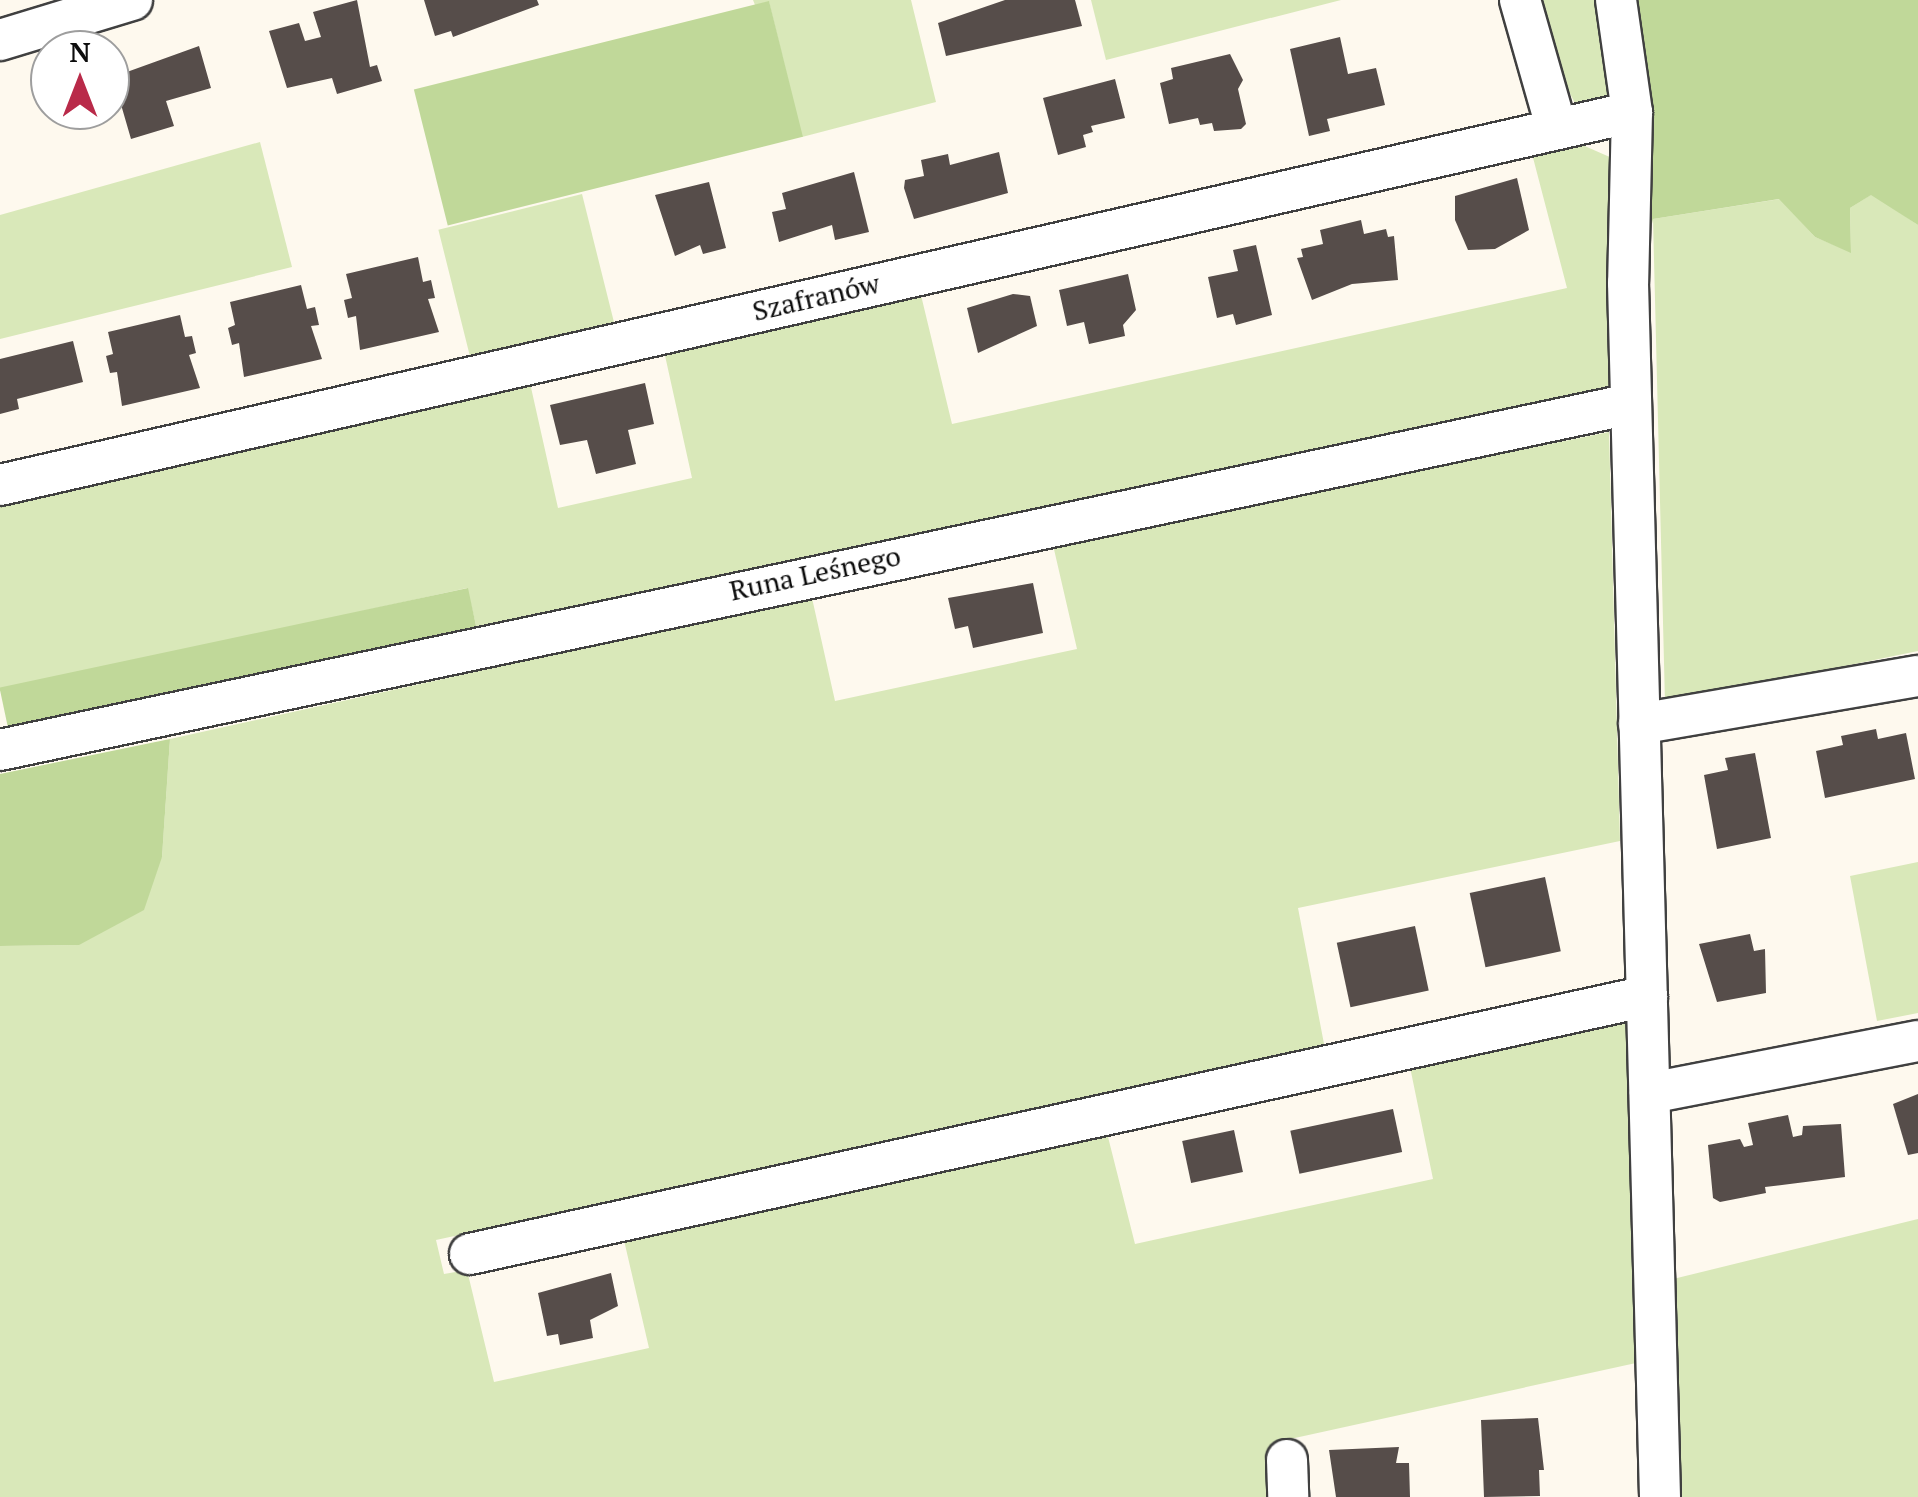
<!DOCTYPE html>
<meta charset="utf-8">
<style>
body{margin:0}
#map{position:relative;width:1918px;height:1497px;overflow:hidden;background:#fef9ee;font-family:"PT Serif",serif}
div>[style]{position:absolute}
.green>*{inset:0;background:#d9e8b9;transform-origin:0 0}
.forest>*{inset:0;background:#c0d899;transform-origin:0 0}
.building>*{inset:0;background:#564d4a;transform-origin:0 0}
.roads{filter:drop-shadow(2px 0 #404040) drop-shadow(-2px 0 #404040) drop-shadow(0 2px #404040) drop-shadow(0 -2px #404040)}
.minor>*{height:40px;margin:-20px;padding:0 20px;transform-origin:20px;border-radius:20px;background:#fff}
span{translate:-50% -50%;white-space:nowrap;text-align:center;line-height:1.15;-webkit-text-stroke:10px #fff;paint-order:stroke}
.street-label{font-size:28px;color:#0d0d0d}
.north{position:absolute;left:30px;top:30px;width:100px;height:100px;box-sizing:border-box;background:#fff;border:2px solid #9e9e9e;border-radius:50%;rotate:0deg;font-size:28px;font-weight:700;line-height:40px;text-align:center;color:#0d0d0d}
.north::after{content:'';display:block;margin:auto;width:35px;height:45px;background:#b92a49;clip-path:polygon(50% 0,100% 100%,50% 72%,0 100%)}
</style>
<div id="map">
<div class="green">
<i style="clip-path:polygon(753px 0,911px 0,936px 102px,802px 137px,769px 2px,755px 5px)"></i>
<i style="clip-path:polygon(1091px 0,1341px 0,1106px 60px)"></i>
<i style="clip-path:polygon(1536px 0,1635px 0,1650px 103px,1577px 107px,1552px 59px)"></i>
<i style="clip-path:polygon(1571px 140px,1612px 158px,1622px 186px,1608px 279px,1609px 389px,477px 629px,467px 588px,0 691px,0 505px,530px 383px,558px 508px,692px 478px,664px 351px,920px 291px,952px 424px,1567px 288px,1531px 150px)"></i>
<i style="clip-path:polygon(260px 142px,292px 267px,0 339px,0 215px)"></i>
<i style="left:582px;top:194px;width:134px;height:148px;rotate:76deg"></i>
<i style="clip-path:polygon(1872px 194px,1918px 225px,1918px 651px,1665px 703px,1653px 219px,1780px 199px,1815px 237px,1851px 252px,1850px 208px)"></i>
<i style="clip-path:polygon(1609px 432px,1620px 841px,1298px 908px,1325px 1049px,436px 1240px,444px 1274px,467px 1270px,494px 1382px,649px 1348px,623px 1236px,1107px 1133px,1135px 1244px,1433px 1179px,1410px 1067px,1628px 1020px,1636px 1363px,1272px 1443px,1274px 1497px,0 1497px,0 946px,78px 945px,162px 857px,170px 739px,812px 598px,835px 701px,1077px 649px,1053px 545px)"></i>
<i style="clip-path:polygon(1918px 862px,1918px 1013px,1877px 1021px,1850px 876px)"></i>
<i style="clip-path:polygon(1918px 1219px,1918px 1497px,1674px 1497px,1669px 1280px)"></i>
</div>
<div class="forest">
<i style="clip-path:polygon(1635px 0,1918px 0,1918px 225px,1871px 195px,1850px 208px,1851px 253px,1815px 237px,1779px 199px,1653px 219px,1647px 248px)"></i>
<i style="left:769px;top:1px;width:140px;height:366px;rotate:76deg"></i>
<i style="left:468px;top:588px;width:42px;height:479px;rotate:78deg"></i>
<i style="clip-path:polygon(170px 739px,162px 857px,144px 910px,79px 945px,0 946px,0 774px)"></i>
</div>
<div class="building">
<i style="clip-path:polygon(357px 0,370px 67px,377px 65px,382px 81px,337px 94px,332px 78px,287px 88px,269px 31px,299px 23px,305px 41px,321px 37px,313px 12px)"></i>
<i style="clip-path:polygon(424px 0,537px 0,539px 5px,453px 37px,451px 31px,435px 36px)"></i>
<i style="clip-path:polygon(1005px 0,1075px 0,1082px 26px,946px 56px,938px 23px)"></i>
<i style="clip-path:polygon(1340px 37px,1348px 74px,1376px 68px,1385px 105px,1327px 119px,1330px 131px,1309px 136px,1290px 49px)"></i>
<i style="clip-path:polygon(199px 46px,211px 88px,166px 101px,174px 126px,131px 139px,113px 77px)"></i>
<i style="clip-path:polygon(1230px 54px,1243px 80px,1238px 89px,1246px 124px,1241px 129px,1214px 131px,1212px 123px,1200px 125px,1198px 118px,1169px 124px,1160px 83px,1173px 79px,1171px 68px)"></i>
<i style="clip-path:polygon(1115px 79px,1125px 118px,1091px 126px,1093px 132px,1083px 135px,1086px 147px,1058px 155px,1043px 98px)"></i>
<i style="clip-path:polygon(999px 152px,1008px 193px,914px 219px,904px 188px,905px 180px,924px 176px,921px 160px,948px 154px,950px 165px)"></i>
<i style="clip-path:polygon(854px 172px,869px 232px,835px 240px,832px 225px,779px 242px,772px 212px,786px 209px,782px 193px)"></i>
<i style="clip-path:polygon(1517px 178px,1529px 230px,1495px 249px,1468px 250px,1455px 220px,1455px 196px)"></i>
<i style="clip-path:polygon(709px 182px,726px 248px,703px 254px,700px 245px,675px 256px,655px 195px)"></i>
<i style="clip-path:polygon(1361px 220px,1364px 234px,1386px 229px,1388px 237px,1394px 236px,1398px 280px,1352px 284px,1312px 300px,1297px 258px,1303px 257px,1301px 249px,1323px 244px,1320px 230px)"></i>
<i style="clip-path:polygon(1256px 245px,1272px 315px,1236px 325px,1233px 314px,1217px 318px,1208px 277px,1238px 271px,1233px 250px)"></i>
<i style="clip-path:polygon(418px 257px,423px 282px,431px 280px,435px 298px,428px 299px,439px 332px,360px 350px,356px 316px,348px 318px,344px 300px,352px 298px,346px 274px)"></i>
<i style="clip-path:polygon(1128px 274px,1136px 310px,1123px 325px,1125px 336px,1089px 344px,1084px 322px,1067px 326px,1059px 290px)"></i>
<i style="clip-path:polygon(301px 285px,307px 309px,315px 307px,319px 325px,311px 326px,322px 359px,244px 377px,239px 343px,232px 345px,228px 328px,235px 325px,230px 302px)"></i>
<i style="clip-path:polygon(1013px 294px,1030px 296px,1037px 326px,978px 353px,967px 308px)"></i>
<i style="clip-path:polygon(180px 315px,185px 337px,192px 336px,196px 353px,189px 355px,200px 388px,122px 406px,117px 372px,110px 373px,106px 356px,113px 354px,108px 332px)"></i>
<i style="clip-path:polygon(73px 341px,83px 382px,17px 399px,19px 409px,0 414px,0 359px)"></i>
<i style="clip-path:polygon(645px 383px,654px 424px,628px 430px,636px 464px,596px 474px,587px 440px,560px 445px,550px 405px)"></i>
<i style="clip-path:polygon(1033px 583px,1043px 633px,973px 648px,968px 626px,955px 629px,948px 598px)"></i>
<i style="clip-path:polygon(1876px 729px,1878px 739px,1906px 733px,1915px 779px,1825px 798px,1816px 751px,1843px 745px,1841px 736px)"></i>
<i style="clip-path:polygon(1755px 753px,1771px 838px,1717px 849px,1704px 775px,1728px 770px,1725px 758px)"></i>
<i style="left:1545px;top:877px;width:76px;height:77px;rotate:78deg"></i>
<i style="left:1415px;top:926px;width:66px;height:80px;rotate:78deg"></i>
<i style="clip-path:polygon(1750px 934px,1754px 951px,1765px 949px,1766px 993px,1717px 1002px,1699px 944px)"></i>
<i style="clip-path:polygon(1918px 1094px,1918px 1153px,1908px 1155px,1893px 1104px)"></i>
<i style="left:1393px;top:1109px;width:44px;height:105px;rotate:78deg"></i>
<i style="clip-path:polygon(1788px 1115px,1793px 1137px,1802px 1135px,1803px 1126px,1841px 1124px,1845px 1177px,1765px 1187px,1766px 1193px,1720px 1202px,1713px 1198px,1708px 1145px,1740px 1139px,1744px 1147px,1753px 1145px,1748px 1123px)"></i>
<i style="left:1234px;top:1130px;width:43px;height:53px;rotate:78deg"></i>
<i style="clip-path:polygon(611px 1273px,618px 1306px,590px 1320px,593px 1338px,560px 1345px,558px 1334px,547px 1336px,538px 1293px)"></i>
<i style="clip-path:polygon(1538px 1418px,1544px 1470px,1539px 1470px,1540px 1496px,1484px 1497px,1481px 1420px)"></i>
<i style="clip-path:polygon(1399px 1447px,1396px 1463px,1409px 1463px,1410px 1497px,1336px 1497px,1329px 1450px)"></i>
</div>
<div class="roads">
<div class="minor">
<i style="left:1520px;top:0;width:131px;rotate:74.1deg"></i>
<i style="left:1616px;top:0;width:113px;rotate:81.9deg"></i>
<i style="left:1632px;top:112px;width:171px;rotate:91.3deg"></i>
<i style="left:1628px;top:283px;width:1214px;rotate:88.49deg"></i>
<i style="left:0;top:40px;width:138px;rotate:-16.9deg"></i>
<i style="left:0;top:485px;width:1674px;rotate:-12.87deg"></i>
<i style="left:1639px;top:724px;width:283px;rotate:-9.8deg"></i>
<i style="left:0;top:750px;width:1667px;rotate:-11.98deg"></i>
<i style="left:1650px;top:1093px;width:273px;rotate:-11deg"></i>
<i style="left:470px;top:1254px;width:1205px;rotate:-12.36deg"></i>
<i style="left:1287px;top:1460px;width:37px;rotate:88deg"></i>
</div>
</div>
<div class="street-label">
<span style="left:816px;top:297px;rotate:-13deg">Szafranów</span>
<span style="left:815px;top:573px;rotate:-12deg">Runa Leśnego</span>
</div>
<div class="north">N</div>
</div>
